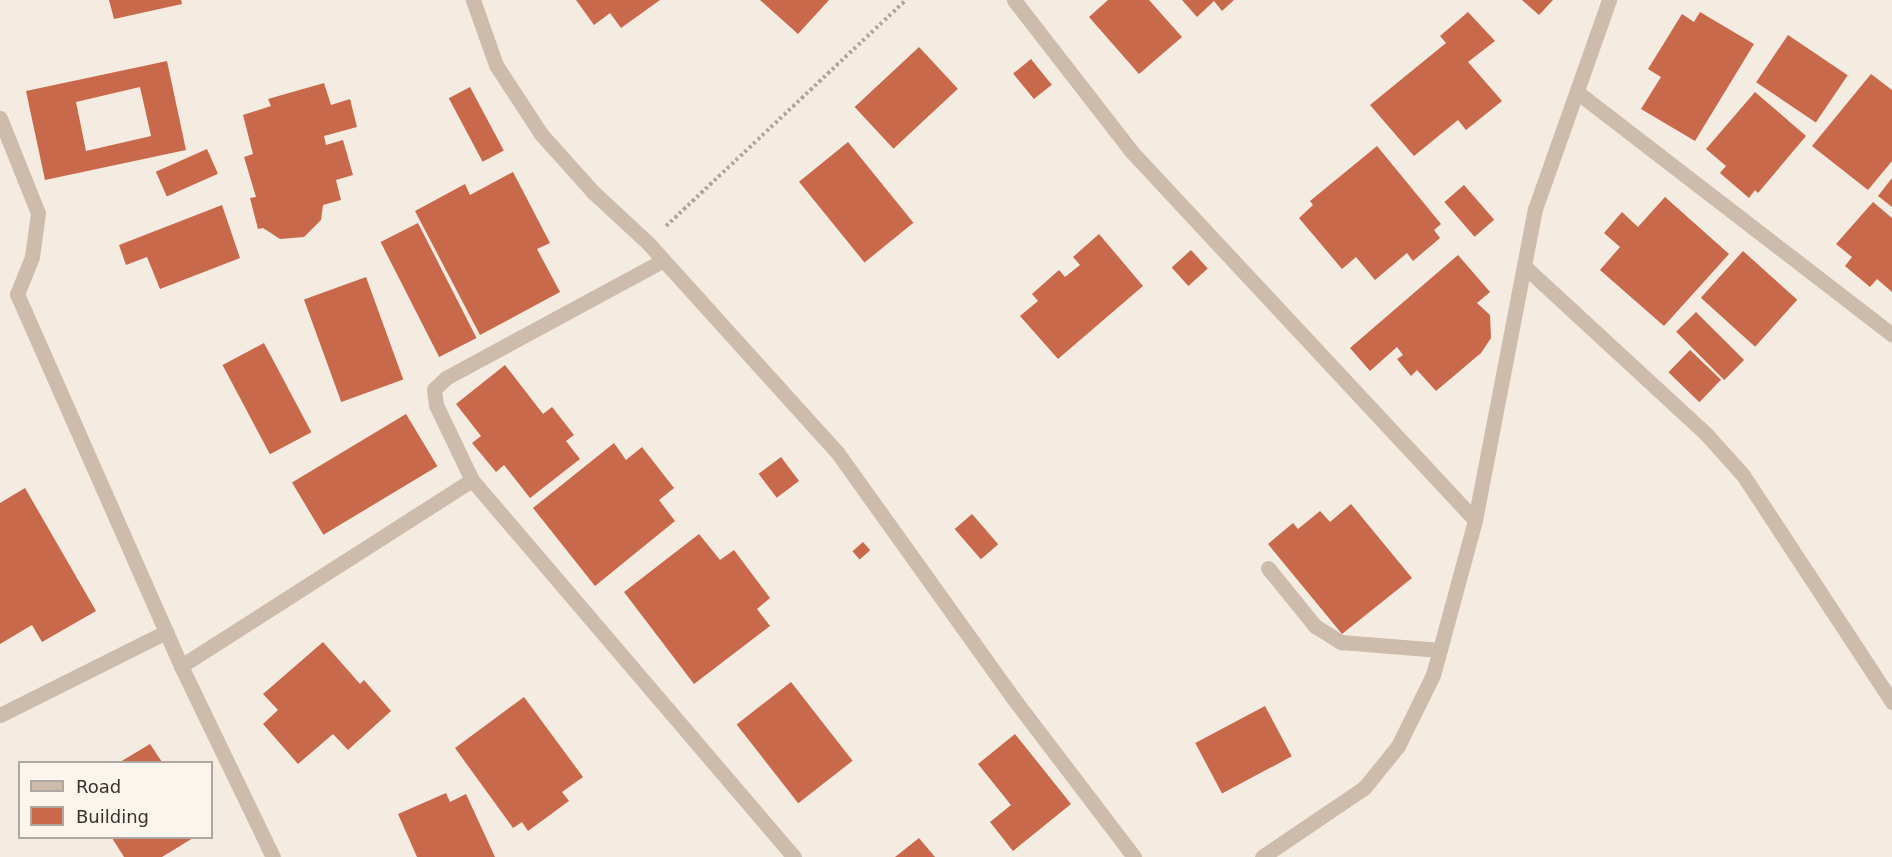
<!DOCTYPE html>
<style>
body{margin:0}
#map{position:relative;width:1892px;height:857px;overflow:hidden;background:#f4ebe1;font-family:"DejaVu Sans",sans-serif}
div>[style]{position:absolute}
.building>*{inset:0;background:#c8694b;transform-origin:0 0}
.path>*{height:4px;margin-top:-2px;transform-origin:0;background:repeating-linear-gradient(90deg,#b9a596 0 3px,transparent 0 6px)}
.lane>*{height:15px;margin:-7.5px;padding:0 7.5px;transform-origin:7.5px;border-radius:7.5px;background:#cdbbac}
.street>*{height:15px;margin:-7.5px;padding:0 7.5px;transform-origin:7.5px;border-radius:7.5px;background:#cdbbac}
span{translate:-50% -50%;white-space:nowrap;text-align:center;line-height:1.15;-webkit-text-stroke:6px #fbf5ee;paint-order:stroke}
.legend{position:absolute;left:18px;top:761px;width:195px;height:78px;box-sizing:border-box;background:#fbf5ee;border:2px solid #aea6a0;margin:0;padding:8px 10px;list-style:none;font-size:18px;color:#3b302b}
.legend li{display:flex;align-items:center;gap:12px;height:30px}
.legend b{width:30px;border:2px solid #aea6a0}
</style>
<div id="map">
<div class="building">
<i style="clip-path:polygon(109px 0,181px 0,182px 4px,114px 19px)"></i>
<i style="clip-path:polygon(576px 0,660px 0,621px 28px,610px 13px,594px 25px)"></i>
<i style="clip-path:polygon(760px 0,829px 0,798px 34px)"></i>
<i style="clip-path:polygon(1108px 0,1149px 0,1182px 37px,1139px 74px,1089px 17px)"></i>
<i style="clip-path:polygon(1182px 0,1234px 0,1222px 11px,1214px 1px,1197px 17px)"></i>
<i style="clip-path:polygon(1522px 0,1553px 0,1539px 15px)"></i>
<i style="clip-path:polygon(1468px 12px,1495px 41px,1468px 62px,1502px 101px,1466px 130px,1458px 120px,1414px 156px,1370px 105px,1446px 43px,1440px 36px)"></i>
<i style="clip-path:polygon(1700px 12px,1754px 44px,1695px 141px,1641px 109px,1661px 77px,1648px 69px,1682px 14px,1694px 22px)"></i>
<i style="left:1788px;top:35px;width:72px;height:57px;rotate:34deg"></i>
<i style="left:919px;top:47px;width:57px;height:88px;rotate:47deg"></i>
<i style="left:1031px;top:59px;width:33px;height:23px;rotate:51deg"></i>
<i style="clip-path:polygon(evenodd,167px 61px,186px 150px,45px 180px,26px 91px,167px 61px,140px 87px,151px 136px,86px 151px,76px 102px,140px 87px)"></i>
<i style="clip-path:polygon(1871px 74px,1892px 90px,1892px 161px,1868px 190px,1812px 146px)"></i>
<i style="clip-path:polygon(324px 83px,331px 105px,350px 99px,357px 127px,324px 136px,326px 145px,343px 140px,353px 175px,336px 180px,341px 200px,323px 205px,321px 220px,304px 237px,280px 239px,263px 228px,258px 229px,250px 198px,256px 197px,244px 157px,253px 154px,243px 115px,271px 106px,268px 99px)"></i>
<i style="left:470px;top:87px;width:72px;height:24px;rotate:62deg"></i>
<i style="clip-path:polygon(1755px 92px,1806px 136px,1758px 193px,1755px 190px,1749px 198px,1720px 173px,1726px 166px,1706px 149px)"></i>
<i style="left:848px;top:142px;width:104px;height:63px;rotate:51deg"></i>
<i style="clip-path:polygon(1377px 146px,1441px 224px,1434px 230px,1440px 238px,1413px 261px,1407px 253px,1375px 280px,1356px 257px,1342px 269px,1299px 218px,1313px 205px,1310px 201px)"></i>
<i style="left:207px;top:149px;width:27px;height:56px;rotate:66deg"></i>
<i style="clip-path:polygon(513px 172px,550px 243px,537px 249px,560px 292px,480px 335px,415px 211px,465px 184px,470px 195px)"></i>
<i style="clip-path:polygon(1892px 178px,1892px 207px,1878px 196px)"></i>
<i style="left:1464px;top:185px;width:46px;height:26px;rotate:49deg"></i>
<i style="clip-path:polygon(1665px 197px,1729px 254px,1664px 326px,1600px 270px,1620px 247px,1604px 233px,1622px 212px,1638px 227px)"></i>
<i style="clip-path:polygon(1873px 202px,1892px 218px,1892px 292px,1877px 279px,1870px 287px,1845px 266px,1852px 257px,1836px 244px)"></i>
<i style="clip-path:polygon(222px 205px,240px 258px,160px 289px,147px 257px,126px 265px,119px 245px)"></i>
<i style="left:418px;top:223px;width:129px;height:42px;rotate:63deg"></i>
<i style="clip-path:polygon(1099px 234px,1143px 286px,1058px 359px,1020px 316px,1038px 301px,1032px 294px,1059px 270px,1065px 277px,1080px 265px,1073px 257px)"></i>
<i style="left:1191px;top:250px;width:25px;height:26px;rotate:48deg"></i>
<i style="left:1743px;top:251px;width:73px;height:63px;rotate:42deg"></i>
<i style="clip-path:polygon(1458px 255px,1490px 292px,1477px 303px,1490px 315px,1491px 338px,1481px 353px,1436px 391px,1417px 370px,1411px 376px,1397px 359px,1403px 355px,1397px 347px,1370px 371px,1350px 348px)"></i>
<i style="left:366px;top:277px;width:109px;height:66px;rotate:70deg"></i>
<i style="left:1696px;top:312px;width:68px;height:28px;rotate:45deg"></i>
<i style="left:264px;top:343px;width:101px;height:47px;rotate:62deg"></i>
<i style="left:1690px;top:350px;width:43px;height:31px;rotate:44deg"></i>
<i style="clip-path:polygon(505px 365px,543px 414px,552px 407px,574px 435px,566px 441px,580px 459px,530px 498px,504px 465px,496px 472px,472px 443px,481px 436px,456px 404px)"></i>
<i style="left:406px;top:414px;width:61px;height:133px;rotate:59deg"></i>
<i style="clip-path:polygon(614px 443px,626px 460px,642px 447px,674px 488px,659px 500px,675px 521px,595px 586px,533px 508px)"></i>
<i style="left:781px;top:457px;width:30px;height:28px;rotate:53deg"></i>
<i style="clip-path:polygon(25px 488px,96px 611px,42px 642px,32px 625px,0 644px,0 503px)"></i>
<i style="clip-path:polygon(1351px 504px,1412px 578px,1342px 634px,1268px 544px,1293px 523px,1298px 529px,1320px 511px,1330px 522px)"></i>
<i style="left:972px;top:514px;width:40px;height:23px;rotate:49deg"></i>
<i style="clip-path:polygon(699px 534px,720px 560px,734px 550px,770px 598px,757px 609px,770px 626px,694px 684px,624px 592px)"></i>
<i style="left:863px;top:542px;width:11px;height:14px;rotate:49deg"></i>
<i style="clip-path:polygon(323px 642px,360px 684px,364px 680px,391px 711px,348px 750px,333px 734px,298px 764px,263px 724px,278px 710px,263px 694px)"></i>
<i style="left:791px;top:682px;width:100px;height:69px;rotate:52deg"></i>
<i style="clip-path:polygon(524px 697px,583px 777px,562px 792px,569px 801px,528px 831px,522px 822px,513px 828px,455px 748px)"></i>
<i style="left:1265px;top:706px;width:57px;height:79px;rotate:62deg"></i>
<i style="clip-path:polygon(1015px 734px,1071px 804px,1013px 851px,990px 822px,1011px 805px,978px 764px)"></i>
<i style="clip-path:polygon(150px 744px,162px 762px,120px 762px)"></i>
<i style="clip-path:polygon(446px 793px,450px 802px,466px 794px,495px 857px,417px 857px,398px 814px)"></i>
<i style="clip-path:polygon(112px 838px,193px 838px,162px 857px,124px 857px)"></i>
<i style="clip-path:polygon(919px 838px,935px 857px,895px 857px)"></i>
</div>
<div class="path">
<i style="left:666px;top:226px;width:330px;rotate:-43.3deg"></i>
</div>
<div class="lane">
<i style="left:1268px;top:568px;width:75px;rotate:51deg"></i>
<i style="left:1315px;top:626px;width:31px;rotate:32deg"></i>
<i style="left:1341px;top:642px;width:99px;rotate:4.6deg"></i>
</div>
<div class="street">
<i style="left:473px;top:0;width:69px;rotate:70.5deg"></i>
<i style="left:496px;top:65px;width:82px;rotate:56.9deg"></i>
<i style="left:541px;top:134px;width:78px;rotate:48.1deg"></i>
<i style="left:593px;top:192px;width:75px;rotate:42.8deg"></i>
<i style="left:648px;top:243px;width:282px;rotate:47.9deg"></i>
<i style="left:837px;top:452px;width:302px;rotate:54.4deg"></i>
<i style="left:1013px;top:698px;width:200px;rotate:52.7deg"></i>
<i style="left:1014px;top:0;width:191px;rotate:52.2deg"></i>
<i style="left:1131px;top:151px;width:504px;rotate:47.01deg"></i>
<i style="left:1577px;top:92px;width:398px;rotate:37.6deg"></i>
<i style="left:0;top:118px;width:102px;rotate:68.2deg"></i>
<i style="left:38px;top:213px;width:44px;rotate:97.8deg"></i>
<i style="left:32px;top:257px;width:40px;rotate:112deg"></i>
<i style="left:17px;top:294px;width:407px;rotate:66.2deg"></i>
<i style="left:181px;top:666px;width:212px;rotate:64.3deg"></i>
<i style="left:662px;top:261px;width:246px;rotate:151.6deg"></i>
<i style="left:446px;top:378px;width:16px;rotate:137deg"></i>
<i style="left:434px;top:389px;width:16px;rotate:83deg"></i>
<i style="left:436px;top:405px;width:83px;rotate:64.4deg"></i>
<i style="left:472px;top:480px;width:496px;rotate:49.5deg"></i>
<i style="left:1524px;top:266px;width:249px;rotate:42.7deg"></i>
<i style="left:1707px;top:435px;width:54px;rotate:48deg"></i>
<i style="left:1743px;top:475px;width:272px;rotate:56.7deg"></i>
<i style="left:181px;top:666px;width:345px;rotate:-32.6deg"></i>
<i style="left:0;top:715px;width:186px;rotate:-26.6deg"></i>
<i style="left:1262px;top:857px;width:123px;rotate:-34.1deg"></i>
<i style="left:1364px;top:788px;width:54px;rotate:-51deg"></i>
<i style="left:1398px;top:746px;width:79px;rotate:-63.8deg"></i>
<i style="left:1433px;top:675px;width:161px;rotate:-74.8deg"></i>
<i style="left:1475px;top:520px;width:317px;rotate:-79.1deg"></i>
<i style="left:1535px;top:209px;width:222px;rotate:-70.5deg"></i>
</div>
<ul class="legend">
<li><b style="height:8px;background:#cdbbac"></b>Road</li>
<li><b style="height:16px;background:#c8694b"></b>Building</li>
</ul>
</div>
